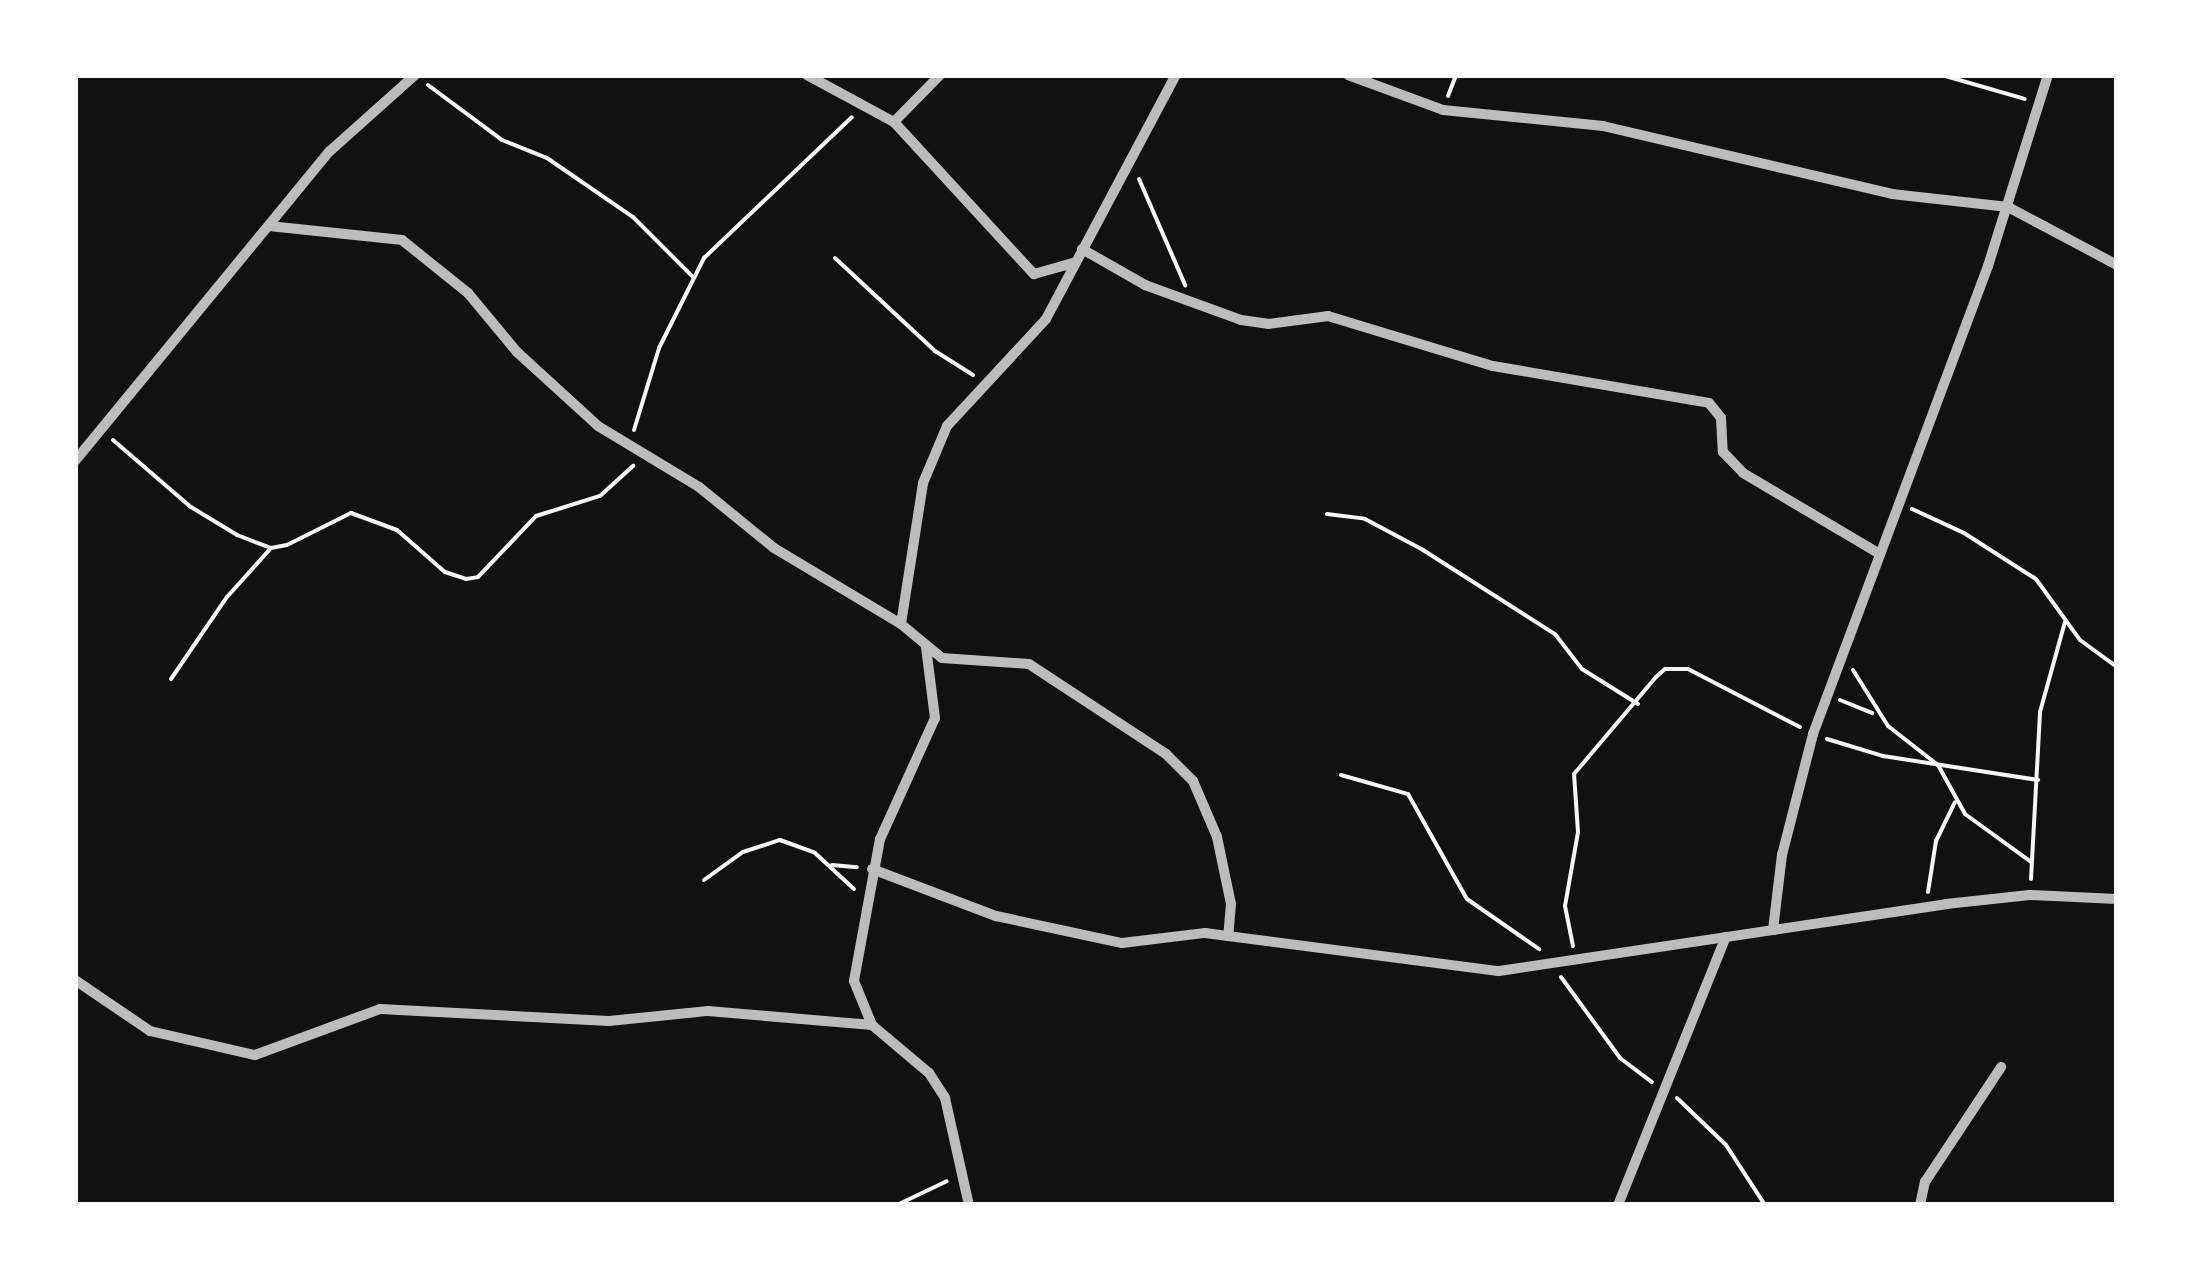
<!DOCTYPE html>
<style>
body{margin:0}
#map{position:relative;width:2192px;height:1280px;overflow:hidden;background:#111;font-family:Poppins,sans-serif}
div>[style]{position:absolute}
.path>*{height:4px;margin:-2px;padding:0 2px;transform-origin:2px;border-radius:2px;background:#f5f5f5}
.minor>*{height:10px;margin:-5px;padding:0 5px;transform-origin:5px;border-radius:5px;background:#bcbcbc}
span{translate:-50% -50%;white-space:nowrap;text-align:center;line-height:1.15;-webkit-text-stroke:10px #fff;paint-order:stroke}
.frame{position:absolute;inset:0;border:78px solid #fff;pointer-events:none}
</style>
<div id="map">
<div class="path">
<i style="left:1942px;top:75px;width:86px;rotate:16.1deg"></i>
<i style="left:428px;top:85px;width:92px;rotate:36.6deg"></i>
<i style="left:502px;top:140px;width:48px;rotate:21.8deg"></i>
<i style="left:547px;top:158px;width:104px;rotate:34.5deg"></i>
<i style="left:633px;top:217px;width:85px;rotate:45deg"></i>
<i style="left:1448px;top:96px;width:22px;rotate:-69deg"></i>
<i style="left:1139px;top:179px;width:116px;rotate:66.5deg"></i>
<i style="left:835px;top:258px;width:137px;rotate:42.9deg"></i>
<i style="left:935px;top:351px;width:45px;rotate:32.3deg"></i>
<i style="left:634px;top:430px;width:86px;rotate:-73deg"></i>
<i style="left:659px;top:348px;width:101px;rotate:-63.4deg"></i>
<i style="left:704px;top:258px;width:204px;rotate:-43.6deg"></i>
<i style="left:113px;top:440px;width:103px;rotate:40.7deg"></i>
<i style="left:191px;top:507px;width:54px;rotate:31.3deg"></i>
<i style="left:237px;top:535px;width:36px;rotate:21deg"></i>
<i style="left:271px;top:548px;width:16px;rotate:-11deg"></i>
<i style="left:287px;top:545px;width:72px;rotate:-26.6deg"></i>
<i style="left:351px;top:513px;width:49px;rotate:20.3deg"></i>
<i style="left:397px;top:530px;width:64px;rotate:41.2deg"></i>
<i style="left:445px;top:572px;width:22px;rotate:18deg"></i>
<i style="left:466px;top:579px;width:12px;rotate:-9deg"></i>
<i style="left:478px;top:577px;width:84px;rotate:-46.4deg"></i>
<i style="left:536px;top:516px;width:67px;rotate:-17.4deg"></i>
<i style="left:600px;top:496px;width:45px;rotate:-42.3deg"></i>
<i style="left:1912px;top:509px;width:57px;rotate:24.8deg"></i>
<i style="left:1964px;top:533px;width:85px;rotate:32.6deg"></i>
<i style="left:2036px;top:579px;width:75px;rotate:54.2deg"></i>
<i style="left:2080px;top:640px;width:46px;rotate:36.1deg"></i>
<i style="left:1327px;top:514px;width:38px;rotate:7deg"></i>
<i style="left:1365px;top:519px;width:66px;rotate:28.1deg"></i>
<i style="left:1423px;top:550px;width:156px;rotate:32.5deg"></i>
<i style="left:1555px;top:634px;width:44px;rotate:52.4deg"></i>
<i style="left:1582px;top:669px;width:66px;rotate:32deg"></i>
<i style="left:1853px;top:670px;width:66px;rotate:58deg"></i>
<i style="left:1888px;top:726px;width:63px;rotate:38deg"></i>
<i style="left:1938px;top:765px;width:56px;rotate:61.1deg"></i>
<i style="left:1965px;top:814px;width:82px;rotate:36deg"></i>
<i style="left:171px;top:679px;width:99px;rotate:-55.7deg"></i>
<i style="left:227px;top:597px;width:66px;rotate:-48.1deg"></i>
<i style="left:1840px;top:700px;width:35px;rotate:22deg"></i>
<i style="left:1827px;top:739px;width:59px;rotate:16.9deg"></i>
<i style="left:1883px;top:756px;width:157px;rotate:8.8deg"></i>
<i style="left:1341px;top:775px;width:70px;rotate:15.8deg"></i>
<i style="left:1408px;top:794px;width:120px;rotate:60.7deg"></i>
<i style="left:1467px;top:899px;width:88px;rotate:34.8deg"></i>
<i style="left:832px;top:865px;width:25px;rotate:5deg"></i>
<i style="left:2031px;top:879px;width:167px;rotate:-86.9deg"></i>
<i style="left:2040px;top:712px;width:93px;rotate:-74.5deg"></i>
<i style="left:704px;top:880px;width:48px;rotate:-35.7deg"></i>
<i style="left:743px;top:852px;width:39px;rotate:-18deg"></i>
<i style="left:780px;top:840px;width:37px;rotate:20deg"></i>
<i style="left:815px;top:853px;width:53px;rotate:42.7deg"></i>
<i style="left:1928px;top:892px;width:52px;rotate:-81.1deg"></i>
<i style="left:1936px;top:841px;width:43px;rotate:-64deg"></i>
<i style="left:1573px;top:946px;width:41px;rotate:-101.3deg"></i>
<i style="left:1565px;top:906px;width:75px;rotate:-80deg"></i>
<i style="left:1578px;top:832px;width:58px;rotate:-93.9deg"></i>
<i style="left:1574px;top:774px;width:127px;rotate:-49.8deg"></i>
<i style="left:1656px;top:677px;width:12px;rotate:-42deg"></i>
<i style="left:1665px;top:669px;width:23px"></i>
<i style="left:1688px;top:669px;width:126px;rotate:27.4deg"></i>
<i style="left:1561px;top:977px;width:100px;rotate:53.9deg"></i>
<i style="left:1620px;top:1058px;width:40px;rotate:37deg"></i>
<i style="left:1677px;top:1098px;width:68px;rotate:43.8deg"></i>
<i style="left:1726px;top:1145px;width:72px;rotate:57deg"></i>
<i style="left:897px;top:1205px;width:55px;rotate:-25.6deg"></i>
</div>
<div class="minor">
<i style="left:807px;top:75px;width:99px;rotate:28.4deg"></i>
<i style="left:894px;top:122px;width:207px;rotate:47.4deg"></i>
<i style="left:1034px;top:274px;width:41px;rotate:-15.8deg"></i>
<i style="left:1348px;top:75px;width:101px;rotate:20.2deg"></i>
<i style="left:1443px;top:110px;width:161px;rotate:5.7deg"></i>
<i style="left:1603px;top:126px;width:297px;rotate:13.2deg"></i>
<i style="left:1892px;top:194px;width:117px;rotate:6.4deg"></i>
<i style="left:2008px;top:207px;width:123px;rotate:28deg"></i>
<i style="left:894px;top:122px;width:66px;rotate:-45.6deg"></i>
<i style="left:269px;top:226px;width:134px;rotate:6deg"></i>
<i style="left:402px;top:240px;width:85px;rotate:38.8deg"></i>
<i style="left:468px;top:293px;width:77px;rotate:50.3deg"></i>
<i style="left:517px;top:352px;width:110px;rotate:42.4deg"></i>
<i style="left:598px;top:426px;width:118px;rotate:31.1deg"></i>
<i style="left:699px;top:487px;width:97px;rotate:39.1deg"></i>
<i style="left:774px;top:548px;width:148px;rotate:30.9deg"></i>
<i style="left:901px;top:624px;width:53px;rotate:39.7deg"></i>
<i style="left:942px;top:658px;width:87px;rotate:3.9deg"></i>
<i style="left:1029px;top:664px;width:164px;rotate:33.3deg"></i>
<i style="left:1166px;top:754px;width:38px;rotate:45deg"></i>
<i style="left:1193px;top:781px;width:61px;rotate:66.8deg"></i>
<i style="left:1217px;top:837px;width:68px;rotate:78.2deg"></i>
<i style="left:1231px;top:904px;width:32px;rotate:95deg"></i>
<i style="left:1082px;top:249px;width:73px;rotate:29.7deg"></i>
<i style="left:1145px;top:285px;width:102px;rotate:20deg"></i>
<i style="left:1241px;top:320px;width:27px;rotate:8deg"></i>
<i style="left:1268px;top:324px;width:61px;rotate:-7.6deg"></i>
<i style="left:1328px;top:316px;width:172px;rotate:16.9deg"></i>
<i style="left:1493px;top:366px;width:219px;rotate:9.7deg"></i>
<i style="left:1709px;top:403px;width:19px;rotate:51deg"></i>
<i style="left:1721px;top:418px;width:34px;rotate:87deg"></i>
<i style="left:1723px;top:452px;width:29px;rotate:46deg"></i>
<i style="left:1743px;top:473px;width:159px;rotate:30.6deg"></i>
<i style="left:75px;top:461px;width:401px;rotate:-50.6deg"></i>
<i style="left:330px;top:151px;width:114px;rotate:-41.8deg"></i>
<i style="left:901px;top:624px;width:143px;rotate:-81.1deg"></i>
<i style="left:923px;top:483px;width:62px;rotate:-67.2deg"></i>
<i style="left:947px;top:426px;width:146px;rotate:-47.2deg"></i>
<i style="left:1046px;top:319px;width:276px;rotate:-62deg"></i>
<i style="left:926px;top:647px;width:72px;rotate:82.8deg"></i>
<i style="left:935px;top:718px;width:133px;rotate:114.4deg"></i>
<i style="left:880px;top:839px;width:144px;rotate:100.4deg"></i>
<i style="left:854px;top:981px;width:48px;rotate:67.8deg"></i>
<i style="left:872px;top:1025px;width:75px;rotate:40.1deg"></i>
<i style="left:929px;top:1073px;width:30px;rotate:57deg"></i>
<i style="left:945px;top:1098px;width:110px;rotate:77.4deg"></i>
<i style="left:872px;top:869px;width:133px;rotate:20.8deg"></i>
<i style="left:996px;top:916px;width:129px;rotate:12.1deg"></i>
<i style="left:1122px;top:943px;width:84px;rotate:-6.9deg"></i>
<i style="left:1205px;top:933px;width:296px;rotate:7.4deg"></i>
<i style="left:1499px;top:971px;width:452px;rotate:-8.5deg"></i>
<i style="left:1946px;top:904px;width:84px;rotate:-6.1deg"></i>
<i style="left:2030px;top:895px;width:87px;rotate:2.6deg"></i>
<i style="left:1773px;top:930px;width:76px;rotate:-83.2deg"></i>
<i style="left:1782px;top:855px;width:125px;rotate:-75.6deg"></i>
<i style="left:1813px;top:734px;width:500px;rotate:-69.5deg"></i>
<i style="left:1988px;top:266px;width:200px;rotate:-72.6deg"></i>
<i style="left:75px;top:980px;width:91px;rotate:34.2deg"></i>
<i style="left:150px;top:1031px;width:108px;rotate:12.9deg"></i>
<i style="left:255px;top:1055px;width:133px;rotate:-20.2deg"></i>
<i style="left:380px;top:1009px;width:229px;rotate:3deg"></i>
<i style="left:609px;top:1021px;width:100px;rotate:-5.8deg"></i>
<i style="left:708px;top:1011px;width:165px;rotate:4.9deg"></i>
<i style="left:1618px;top:1205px;width:289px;rotate:-68.1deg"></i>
<i style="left:1920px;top:1205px;width:24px;rotate:-78deg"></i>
<i style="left:1925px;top:1182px;width:138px;rotate:-56.5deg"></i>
</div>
<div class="frame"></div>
</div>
